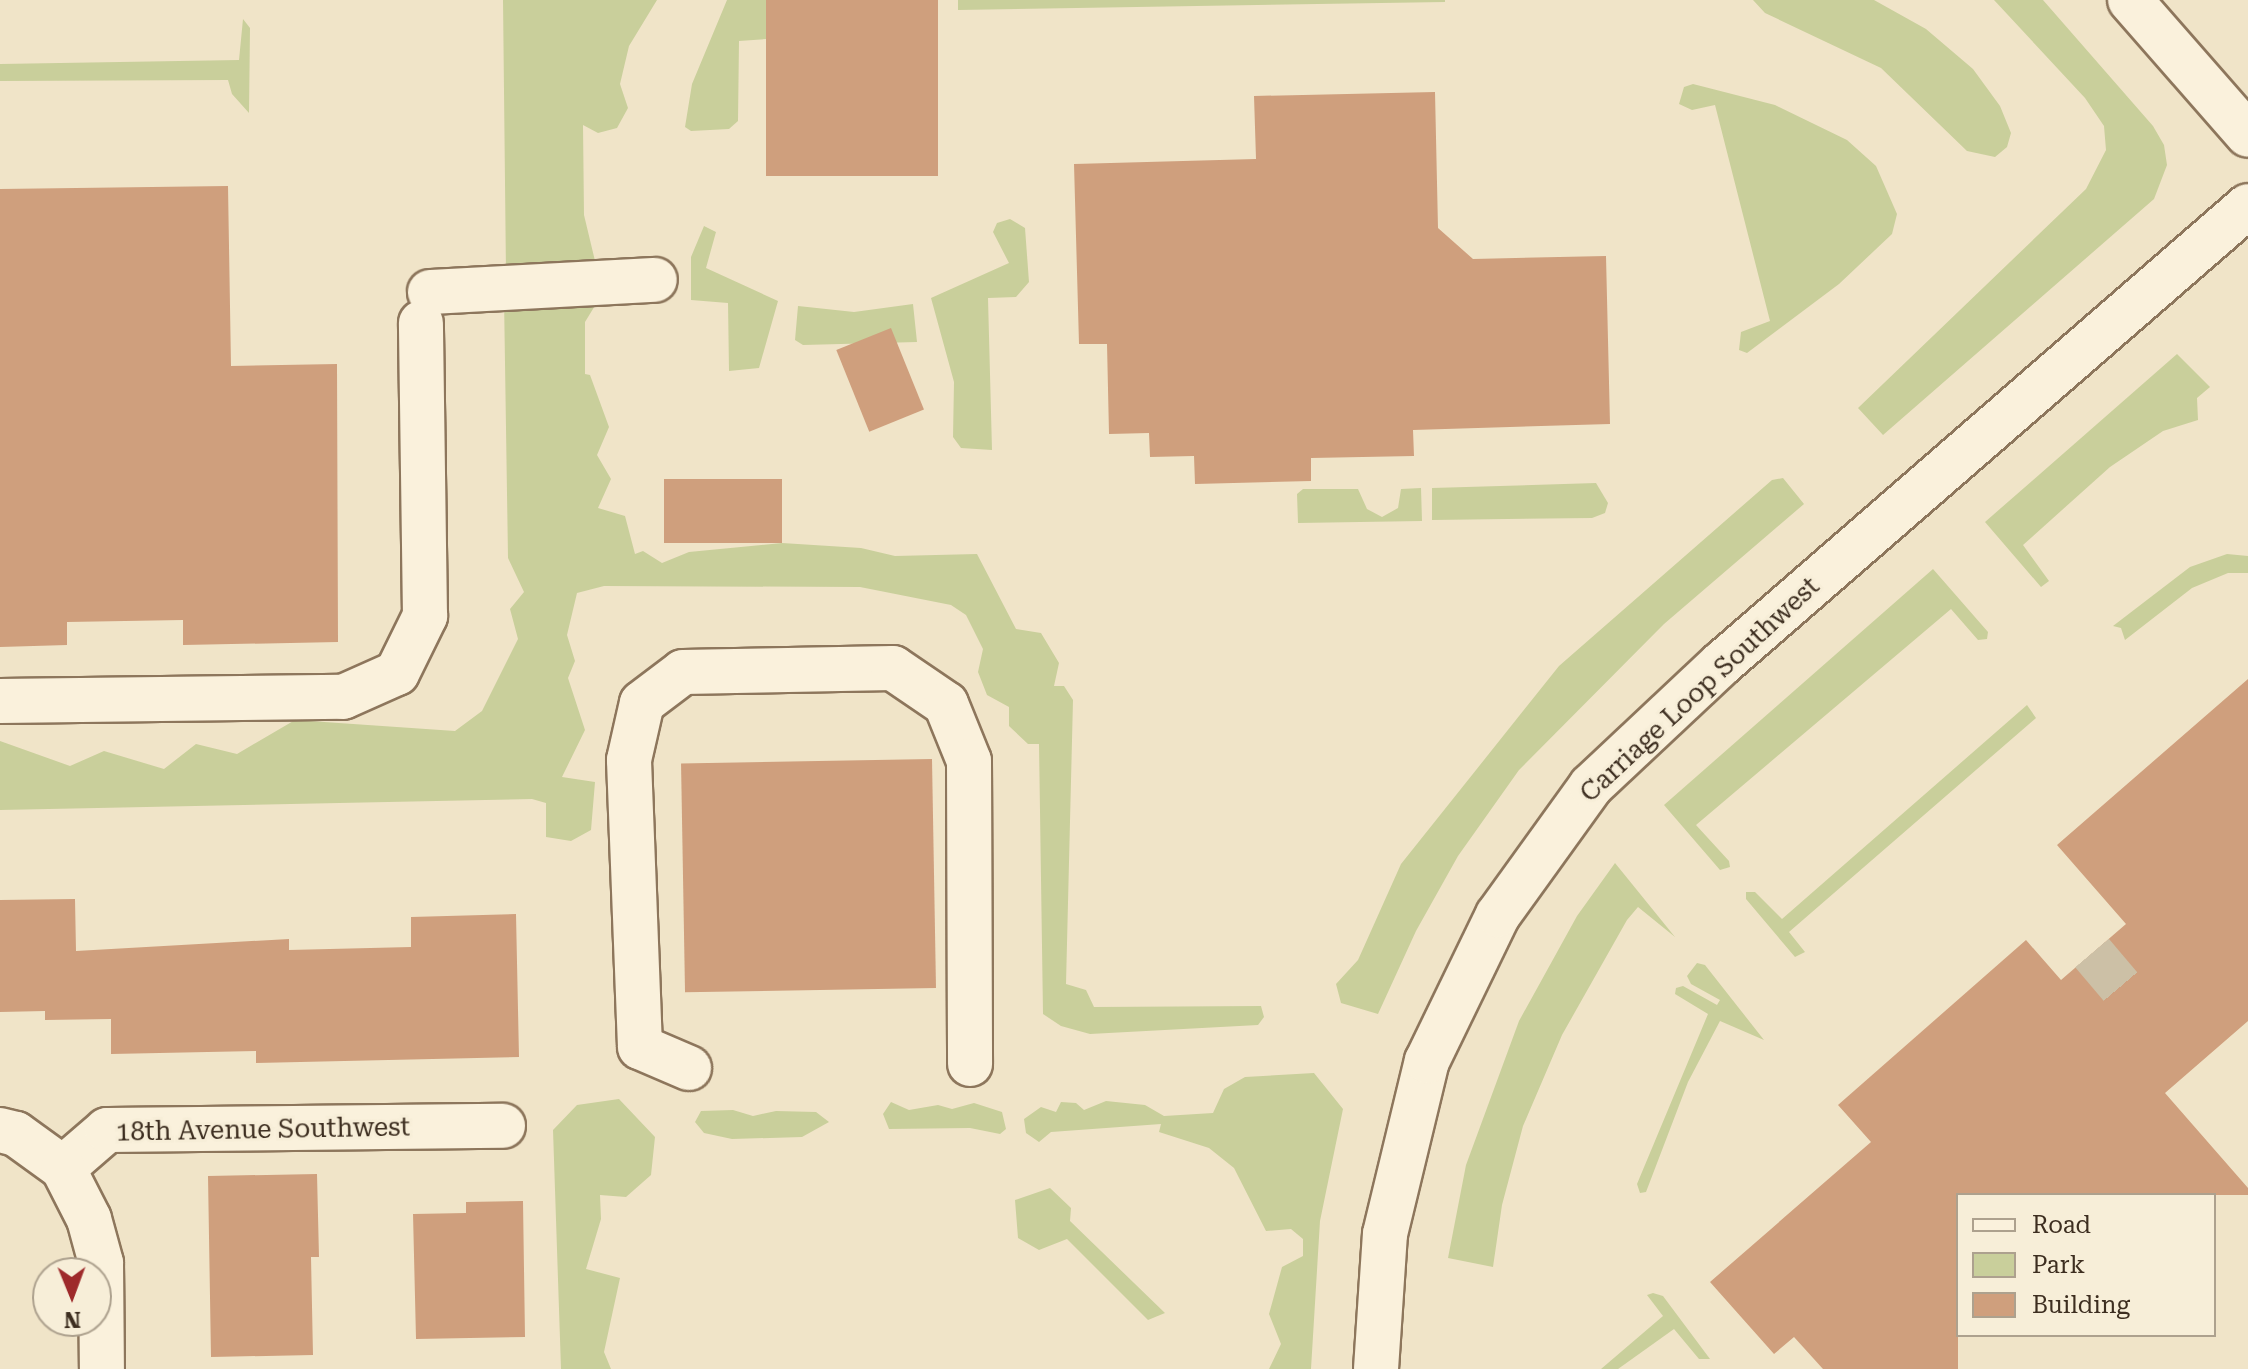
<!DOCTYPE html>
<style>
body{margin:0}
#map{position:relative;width:2248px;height:1369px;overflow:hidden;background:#f0e4c8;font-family:"Roboto Serif",serif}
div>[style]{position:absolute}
.green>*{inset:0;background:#c9cf9b}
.building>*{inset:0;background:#cf9f7d;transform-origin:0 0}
.minor-tunnel>*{height:44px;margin-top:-22px;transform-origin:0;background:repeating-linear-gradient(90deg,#ccc0a6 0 44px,transparent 0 66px)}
.roads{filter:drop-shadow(2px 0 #8d765c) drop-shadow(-2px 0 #8d765c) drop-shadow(0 2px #8d765c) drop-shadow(0 -2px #8d765c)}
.minor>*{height:44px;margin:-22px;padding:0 22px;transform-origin:22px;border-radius:22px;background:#faf1dc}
span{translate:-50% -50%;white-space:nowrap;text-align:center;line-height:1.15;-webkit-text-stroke:6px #f7eed8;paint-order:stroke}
.street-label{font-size:26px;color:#3d2e20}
.legend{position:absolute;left:1956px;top:1193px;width:260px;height:144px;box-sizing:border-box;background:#f7eed8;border:2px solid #ada18e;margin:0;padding:10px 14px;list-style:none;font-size:24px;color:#3d2e20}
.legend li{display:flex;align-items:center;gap:16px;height:40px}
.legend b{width:40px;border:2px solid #ada18e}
.north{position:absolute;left:32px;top:1257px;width:80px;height:80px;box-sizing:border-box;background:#f7eed8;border:2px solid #ada18e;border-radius:50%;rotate:179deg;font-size:22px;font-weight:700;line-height:32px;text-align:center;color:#3d2e20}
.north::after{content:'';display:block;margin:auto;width:28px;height:36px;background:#9e2a2b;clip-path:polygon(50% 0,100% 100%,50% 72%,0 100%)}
</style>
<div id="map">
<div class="green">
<i style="clip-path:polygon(503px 0,657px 0,629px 46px,620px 84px,628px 108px,617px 128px,598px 133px,583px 125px,584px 215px,596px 265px,506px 274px)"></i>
<i style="clip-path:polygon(727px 0,766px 0,766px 39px,739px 41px,738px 121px,729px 129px,691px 131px,685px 127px,692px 84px)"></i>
<i style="clip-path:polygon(958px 0,1445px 0,1445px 2px,958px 10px)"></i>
<i style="clip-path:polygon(1753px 0,1874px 0,1926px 29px,1973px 69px,2000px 106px,2011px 133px,2007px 147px,1995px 157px,1967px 151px,1881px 68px,1765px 13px)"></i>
<i style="clip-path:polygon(1994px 0,2043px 0,2153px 126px,2164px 145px,2167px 165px,2154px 199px,1883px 435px,1858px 408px,2086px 189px,2106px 150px,2104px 126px,2085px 98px)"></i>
<i style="clip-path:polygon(243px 19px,250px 28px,249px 113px,232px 94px,228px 80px,0 81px,0 64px,239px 60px)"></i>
<i style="clip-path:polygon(1693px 84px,1775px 105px,1847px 140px,1876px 166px,1897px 214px,1892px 234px,1839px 284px,1747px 353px,1739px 350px,1741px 332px,1770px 321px,1715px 105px,1692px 110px,1679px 104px,1684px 87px)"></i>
<i style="clip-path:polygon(1010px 219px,1025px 228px,1029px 282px,1016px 297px,988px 298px,992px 450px,961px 448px,953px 437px,954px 382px,931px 298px,1009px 263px,993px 232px,997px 223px)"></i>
<i style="clip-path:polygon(704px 226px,716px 232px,706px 268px,778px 301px,759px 368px,729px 371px,728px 303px,691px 300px,691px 257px)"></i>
<i style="clip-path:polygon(504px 298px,596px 304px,585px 322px,585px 374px,590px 375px,609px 427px,597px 455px,611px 479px,598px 508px,625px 516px,635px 554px,643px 551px,662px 563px,689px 552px,782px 543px,861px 548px,895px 556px,977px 554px,1016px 629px,1041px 633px,1059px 663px,1054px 686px,1064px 686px,1073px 700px,1066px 984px,1086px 990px,1094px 1007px,1261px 1006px,1264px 1017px,1258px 1025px,1090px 1034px,1061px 1026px,1043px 1014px,1039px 744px,1028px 744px,1009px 726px,1009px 707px,987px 695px,978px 672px,983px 649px,966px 615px,951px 605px,860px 587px,604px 586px,577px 593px,567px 635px,575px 661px,568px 678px,585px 730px,562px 777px,595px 782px,591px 830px,571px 841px,546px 837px,546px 803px,532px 799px,0 810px,0 741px,70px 766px,104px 751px,164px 769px,196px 744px,237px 754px,295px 720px,455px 731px,482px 711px,518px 639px,510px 609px,524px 592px,508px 558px)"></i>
<i style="clip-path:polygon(913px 304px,917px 342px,803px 345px,795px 340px,798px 306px,854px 312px)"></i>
<i style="clip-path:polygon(2177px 354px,2210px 387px,2197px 398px,2198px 420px,2163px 431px,2110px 467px,2023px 545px,2049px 581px,2041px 587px,1985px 522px)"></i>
<i style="clip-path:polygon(1783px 478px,1804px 504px,1664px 624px,1519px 770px,1458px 856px,1416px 931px,1378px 1014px,1341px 1003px,1336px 984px,1358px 960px,1401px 864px,1559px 666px,1772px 480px)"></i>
<i style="clip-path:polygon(1596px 483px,1608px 503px,1605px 513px,1592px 518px,1432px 520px,1432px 488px)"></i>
<i style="clip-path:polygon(1421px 488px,1422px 521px,1298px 523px,1297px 494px,1303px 489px,1358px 489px,1367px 509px,1382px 517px,1398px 508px,1401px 489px)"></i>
<i style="clip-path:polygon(2227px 554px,2248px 556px,2248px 573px,2228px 573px,2192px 588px,2125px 640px,2121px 628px,2113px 626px,2190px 567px)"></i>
<i style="clip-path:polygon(1933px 569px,1988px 632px,1987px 639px,1978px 640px,1951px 609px,1696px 825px,1729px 861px,1730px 867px,1720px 870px,1664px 805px)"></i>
<i style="clip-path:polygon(2027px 705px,2036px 718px,1789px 932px,1805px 952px,1795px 957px,1746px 899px,1746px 892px,1755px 892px,1782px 919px)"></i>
<i style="clip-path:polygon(1615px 863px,1675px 937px,1638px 907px,1627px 920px,1562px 1035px,1523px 1126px,1502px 1205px,1493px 1267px,1448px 1258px,1466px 1165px,1519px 1021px,1577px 916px)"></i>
<i style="clip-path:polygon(1697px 963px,1705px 965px,1764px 1040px,1720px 1021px,1688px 1082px,1646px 1192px,1640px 1193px,1637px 1184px,1708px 1014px,1675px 994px,1676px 988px,1683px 986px,1717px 1005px,1720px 1000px,1691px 984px,1687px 976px)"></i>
<i style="clip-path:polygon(1314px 1073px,1343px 1109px,1320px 1221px,1311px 1369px,1269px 1369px,1281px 1344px,1269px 1314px,1282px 1267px,1303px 1256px,1303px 1239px,1291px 1229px,1266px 1231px,1234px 1168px,1209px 1148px,1159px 1132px,1161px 1124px,1051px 1132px,1039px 1142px,1026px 1133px,1024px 1119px,1041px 1107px,1056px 1112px,1061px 1102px,1076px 1103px,1084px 1110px,1106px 1101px,1145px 1105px,1164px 1116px,1213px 1113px,1224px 1089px,1245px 1077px)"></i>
<i style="clip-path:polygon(619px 1099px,655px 1137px,651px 1175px,626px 1197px,600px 1195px,601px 1219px,586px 1269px,620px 1278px,604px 1352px,611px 1369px,561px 1369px,553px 1130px,577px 1105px)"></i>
<i style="clip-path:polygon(891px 1102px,909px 1110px,938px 1105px,952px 1109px,974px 1103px,1002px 1112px,1006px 1129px,1000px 1134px,970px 1128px,889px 1129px,883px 1114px)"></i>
<i style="clip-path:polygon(733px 1110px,753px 1116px,776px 1111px,816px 1112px,829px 1122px,802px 1137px,732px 1139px,704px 1133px,695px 1122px,701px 1111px)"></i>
<i style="clip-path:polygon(1050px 1188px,1071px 1208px,1070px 1221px,1165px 1313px,1148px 1320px,1067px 1239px,1039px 1250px,1018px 1238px,1015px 1200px)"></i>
<i style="clip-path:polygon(1653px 1293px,1663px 1296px,1710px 1359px,1699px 1359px,1674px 1329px,1618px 1369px,1601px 1369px,1663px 1316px,1647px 1295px)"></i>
</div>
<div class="building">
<i style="left:766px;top:0;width:172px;height:176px"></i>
<i style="clip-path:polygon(1435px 92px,1438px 228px,1473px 259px,1606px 256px,1610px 424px,1413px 430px,1414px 456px,1311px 458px,1311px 481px,1195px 484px,1194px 456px,1150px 457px,1149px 433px,1109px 434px,1107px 344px,1079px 344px,1074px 164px,1256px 159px,1254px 96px)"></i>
<i style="clip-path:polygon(228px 186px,231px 366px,337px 364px,338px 642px,183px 645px,183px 620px,67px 622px,67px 645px,0 647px,0 189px)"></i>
<i style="left:891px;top:328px;width:88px;height:59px;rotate:68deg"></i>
<i style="left:782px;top:479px;width:64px;height:118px;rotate:90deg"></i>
<i style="clip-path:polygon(2248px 679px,2248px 1021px,2165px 1093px,2248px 1188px,2248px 1195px,1958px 1195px,1958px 1369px,1823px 1369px,1794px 1337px,1774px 1354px,1710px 1282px,1871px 1142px,1838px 1105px,2026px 940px,2061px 980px,2126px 924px,2057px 845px)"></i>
<i style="left:932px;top:759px;width:229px;height:251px;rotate:89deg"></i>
<i style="clip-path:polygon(75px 899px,76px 951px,289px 939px,289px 950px,411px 947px,411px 917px,516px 914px,519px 1057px,256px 1063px,256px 1051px,111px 1054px,111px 1019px,45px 1020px,45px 1011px,0 1012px,0 900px)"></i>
<i style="clip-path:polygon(317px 1174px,319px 1257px,311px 1257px,313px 1355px,211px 1357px,208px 1176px)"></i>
<i style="clip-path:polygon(523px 1201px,525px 1337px,416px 1339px,413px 1214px,466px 1213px,466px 1202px)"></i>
</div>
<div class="minor-tunnel">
<i style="left:2092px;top:953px;width:60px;rotate:49.7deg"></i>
</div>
<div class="roads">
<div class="minor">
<i style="left:2130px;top:0;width:179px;rotate:48.8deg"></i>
<i style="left:430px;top:292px;width:225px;rotate:-3.1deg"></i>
<i style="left:0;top:701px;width:343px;rotate:-0.7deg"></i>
<i style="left:343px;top:697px;width:59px;rotate:-24deg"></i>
<i style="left:397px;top:673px;width:64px;rotate:-63.8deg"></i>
<i style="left:425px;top:616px;width:293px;rotate:-90.8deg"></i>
<i style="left:689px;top:1068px;width:53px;rotate:-156.8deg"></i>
<i style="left:640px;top:1047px;width:287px;rotate:-92.2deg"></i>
<i style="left:629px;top:760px;width:58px;rotate:-77.2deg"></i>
<i style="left:642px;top:703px;width:51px;rotate:-37.1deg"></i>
<i style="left:683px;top:672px;width:210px;rotate:-1.1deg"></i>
<i style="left:893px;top:668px;width:64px;rotate:34.2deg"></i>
<i style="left:946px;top:704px;width:61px;rotate:68deg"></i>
<i style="left:969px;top:761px;width:303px;rotate:89.8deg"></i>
<i style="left:0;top:1130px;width:16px;rotate:14deg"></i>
<i style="left:16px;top:1134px;width:58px;rotate:35.9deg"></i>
<i style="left:63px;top:1168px;width:58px;rotate:-40.8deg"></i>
<i style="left:107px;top:1130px;width:396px;rotate:-0.6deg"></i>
<i style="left:63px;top:1168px;width:57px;rotate:63deg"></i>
<i style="left:89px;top:1219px;width:46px;rotate:74.7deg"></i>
<i style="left:101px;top:1263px;width:106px;rotate:89.5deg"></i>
<i style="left:1376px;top:1369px;width:135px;rotate:-86.2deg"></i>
<i style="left:1385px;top:1234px;width:178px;rotate:-76.4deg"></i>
<i style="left:1427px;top:1061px;width:162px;rotate:-64.1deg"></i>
<i style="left:1498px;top:915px;width:159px;rotate:-54.2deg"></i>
<i style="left:1591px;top:786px;width:178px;rotate:-43.2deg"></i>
<i style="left:1721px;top:664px;width:698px;rotate:-40.99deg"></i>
</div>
</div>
<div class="street-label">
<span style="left:1700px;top:690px;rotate:-43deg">Carriage Loop Southwest</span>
<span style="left:263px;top:1130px;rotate:-1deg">18th Avenue Southwest</span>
</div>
<ul class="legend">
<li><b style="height:10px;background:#faf1dc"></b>Road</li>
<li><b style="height:22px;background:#c9cf9b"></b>Park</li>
<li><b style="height:22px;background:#cf9f7d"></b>Building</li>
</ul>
<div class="north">N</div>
</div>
